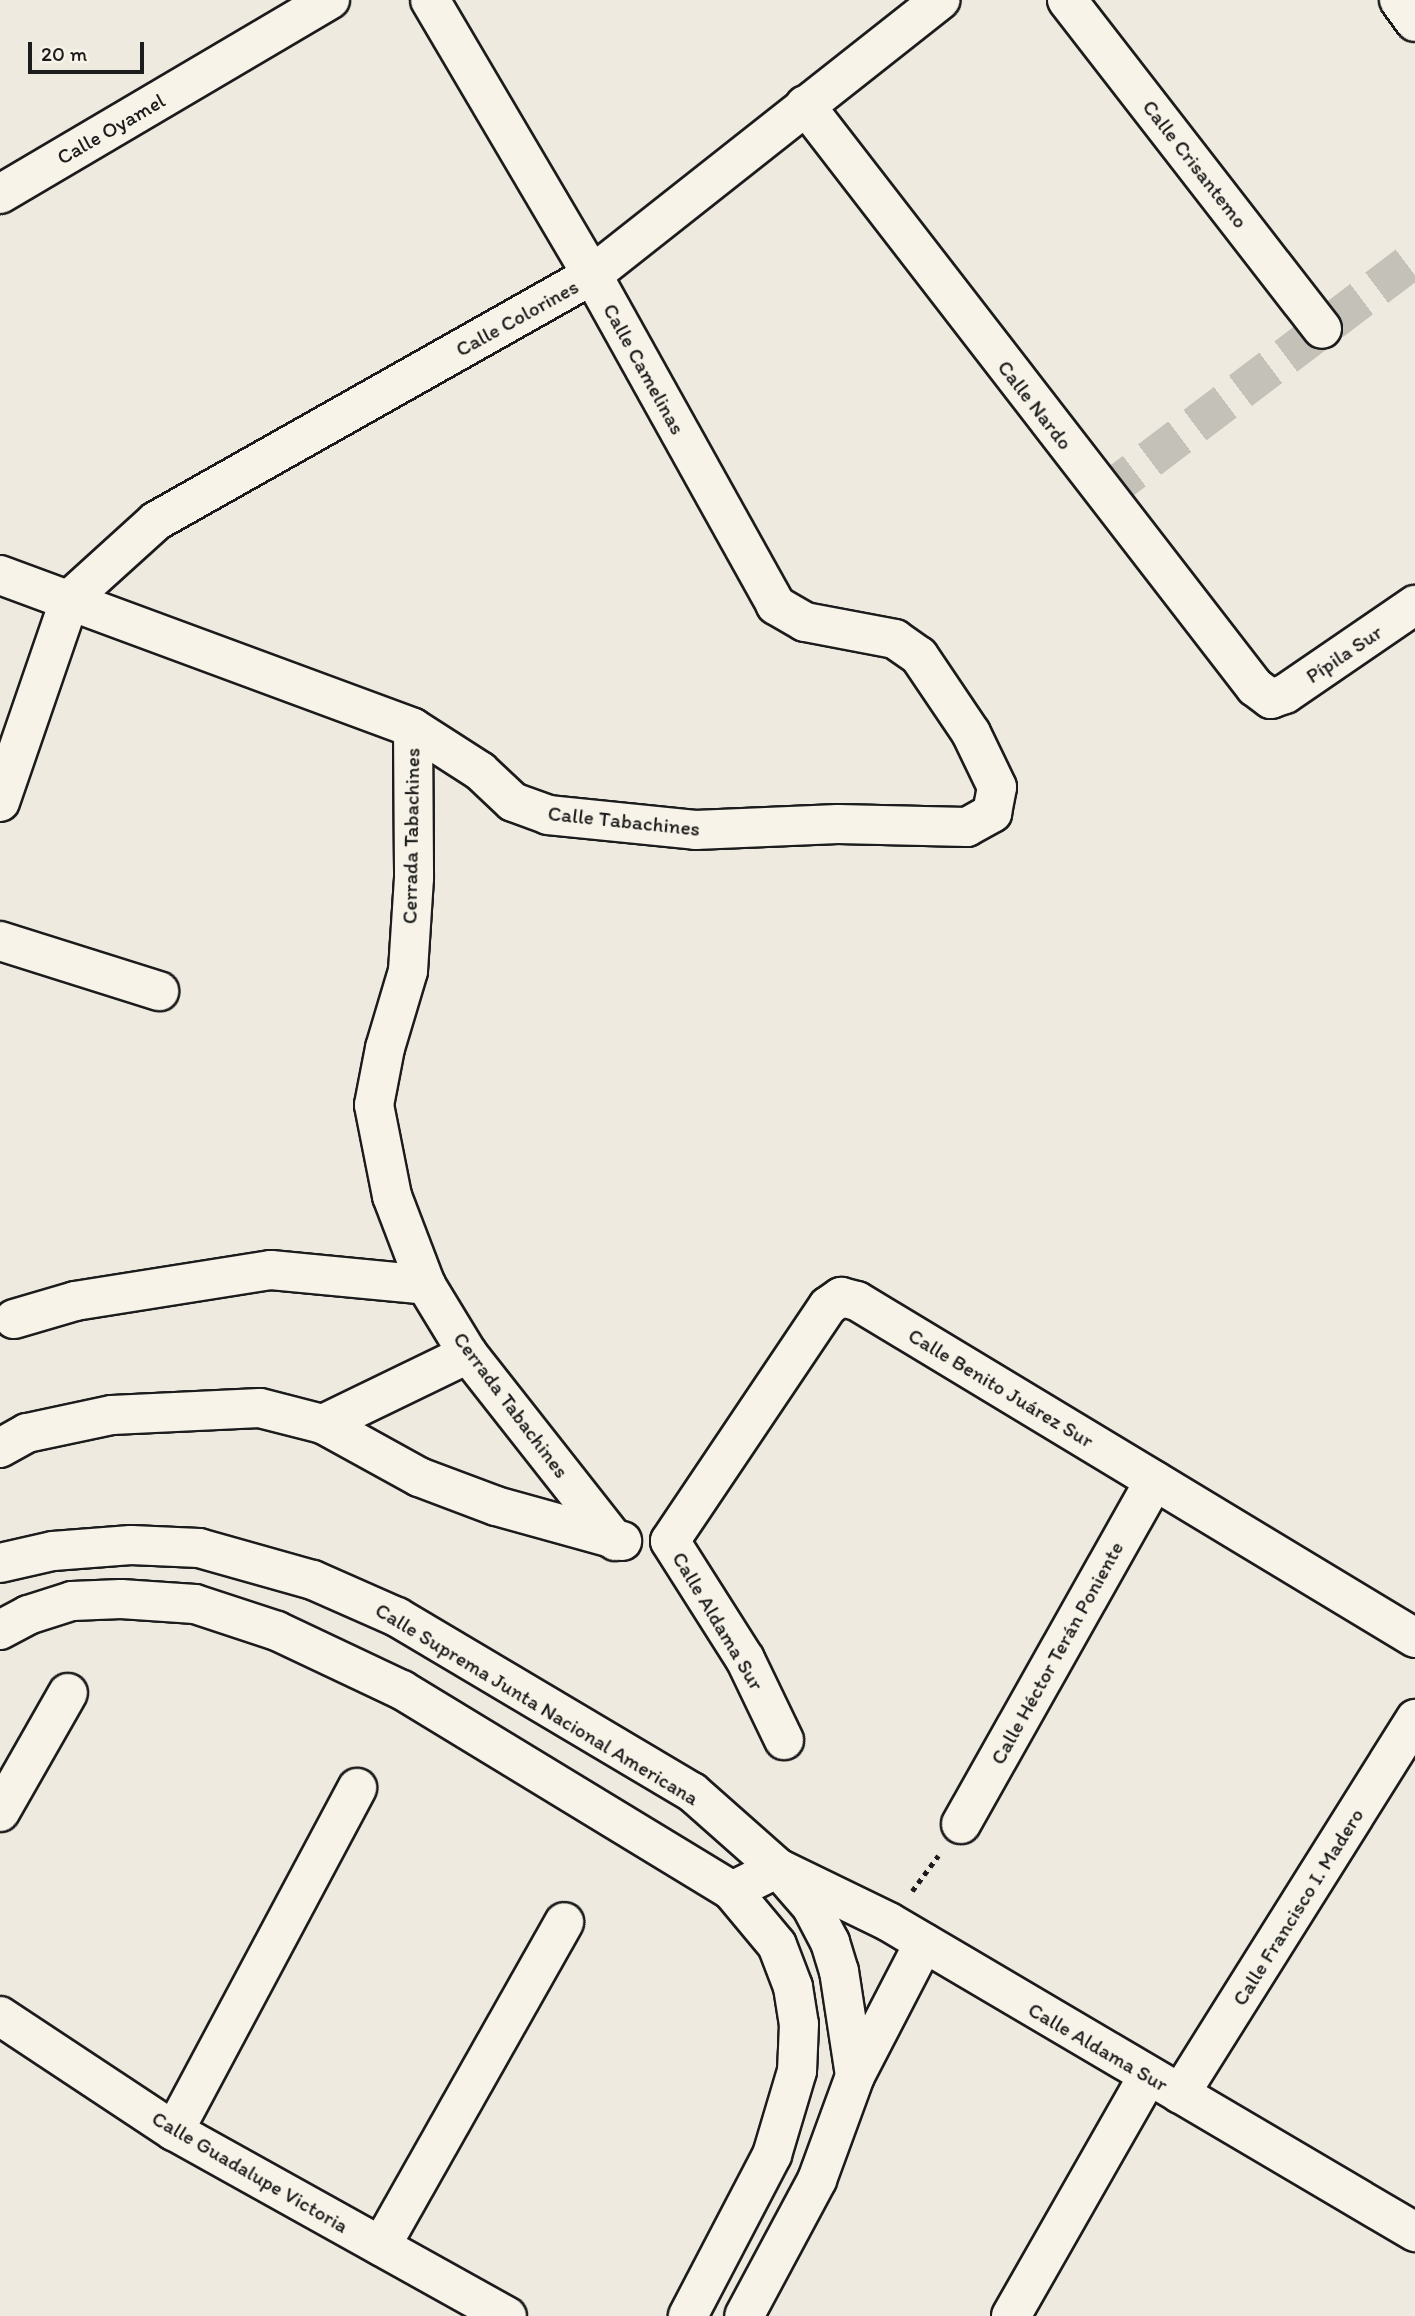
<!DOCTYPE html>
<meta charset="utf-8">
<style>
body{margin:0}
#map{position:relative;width:1415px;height:2316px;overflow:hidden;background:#eeeae0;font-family:Itim,sans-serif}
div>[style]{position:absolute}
.minor-tunnel>*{height:38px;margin-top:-19px;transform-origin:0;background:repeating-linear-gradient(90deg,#c4c1b9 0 38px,transparent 0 57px)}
.path>*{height:4.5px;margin-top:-2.25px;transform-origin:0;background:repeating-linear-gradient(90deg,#1c1c1c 0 5px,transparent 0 10px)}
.roads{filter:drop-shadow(2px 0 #1c1c1c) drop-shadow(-2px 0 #1c1c1c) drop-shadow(0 2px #1c1c1c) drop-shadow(0 -2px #1c1c1c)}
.minor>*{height:38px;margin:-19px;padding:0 19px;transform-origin:19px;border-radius:19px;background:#f7f3e8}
.primary>*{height:38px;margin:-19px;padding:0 19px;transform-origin:19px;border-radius:19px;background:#f7f3e8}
span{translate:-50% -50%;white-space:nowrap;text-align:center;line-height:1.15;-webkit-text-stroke:7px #f7f3e8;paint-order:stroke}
.street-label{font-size:21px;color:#1c1c1c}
.scale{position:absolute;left:28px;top:42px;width:116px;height:32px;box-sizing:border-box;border:4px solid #1c1c1c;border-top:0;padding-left:9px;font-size:21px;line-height:24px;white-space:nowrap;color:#1c1c1c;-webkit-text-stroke:5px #f7f3e8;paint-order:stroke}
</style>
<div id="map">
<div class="minor-tunnel">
<i style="left:1104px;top:494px;width:390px;rotate:-37.1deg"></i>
</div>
<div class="path">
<i style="left:912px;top:1891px;width:44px;rotate:-53.4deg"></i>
</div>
<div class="roads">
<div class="minor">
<i style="left:1067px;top:0;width:416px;rotate:52.2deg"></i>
<i style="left:1399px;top:0;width:27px;rotate:54deg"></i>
<i style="left:805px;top:105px;width:736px;rotate:52.29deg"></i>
<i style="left:1255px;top:687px;width:20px;rotate:37deg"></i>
<i style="left:1271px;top:699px;width:15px;rotate:-20deg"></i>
<i style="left:1285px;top:694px;width:158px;rotate:-34.4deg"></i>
<i style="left:0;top:194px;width:383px;rotate:-30.5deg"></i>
<i style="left:0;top:575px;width:440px;rotate:20.3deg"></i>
<i style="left:413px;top:728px;width:80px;rotate:32.7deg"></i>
<i style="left:480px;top:771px;width:45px;rotate:43.2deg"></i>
<i style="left:513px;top:802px;width:37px;rotate:20deg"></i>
<i style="left:548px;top:815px;width:148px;rotate:5.8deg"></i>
<i style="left:695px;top:830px;width:143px;rotate:-2.4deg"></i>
<i style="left:838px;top:824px;width:129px;rotate:1.3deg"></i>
<i style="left:967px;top:827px;width:29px;rotate:-29deg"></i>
<i style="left:992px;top:813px;width:26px;rotate:-79deg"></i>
<i style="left:997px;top:787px;width:60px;rotate:-115.7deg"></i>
<i style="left:971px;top:733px;width:93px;rotate:-124deg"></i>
<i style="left:919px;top:656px;width:29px;rotate:-145deg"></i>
<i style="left:895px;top:639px;width:92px;rotate:-169.3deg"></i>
<i style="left:805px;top:622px;width:34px;rotate:-150deg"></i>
<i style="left:776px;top:605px;width:378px;rotate:-119.1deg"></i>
<i style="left:592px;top:275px;width:319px;rotate:-120.5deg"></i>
<i style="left:413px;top:728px;width:150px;rotate:89.6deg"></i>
<i style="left:414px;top:878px;width:93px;rotate:93.7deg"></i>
<i style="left:408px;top:971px;width:80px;rotate:106.6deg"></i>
<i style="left:385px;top:1048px;width:58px;rotate:100.9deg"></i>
<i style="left:374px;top:1105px;width:93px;rotate:78.8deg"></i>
<i style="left:392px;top:1196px;width:95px;rotate:69.1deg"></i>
<i style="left:426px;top:1285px;width:81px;rotate:58.7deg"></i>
<i style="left:468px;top:1354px;width:238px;rotate:51.8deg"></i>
<i style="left:0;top:802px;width:215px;rotate:-71deg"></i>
<i style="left:70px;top:599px;width:116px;rotate:-42.2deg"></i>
<i style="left:156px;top:521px;width:501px;rotate:-29.43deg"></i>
<i style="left:592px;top:275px;width:444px;rotate:-38.3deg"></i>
<i style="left:0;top:941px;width:167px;rotate:17.5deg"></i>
<i style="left:14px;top:1319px;width:64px;rotate:-16.4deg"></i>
<i style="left:75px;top:1301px;width:198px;rotate:-9deg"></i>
<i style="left:271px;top:1270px;width:156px;rotate:5.5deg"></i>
<i style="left:323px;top:1424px;width:161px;rotate:-25.8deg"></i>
<i style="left:0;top:1448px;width:31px;rotate:-29deg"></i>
<i style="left:27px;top:1433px;width:87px;rotate:-12deg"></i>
<i style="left:112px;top:1415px;width:148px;rotate:-2.7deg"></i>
<i style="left:260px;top:1408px;width:65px;rotate:14.3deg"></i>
<i style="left:323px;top:1424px;width:110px;rotate:28.9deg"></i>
<i style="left:419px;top:1477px;width:82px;rotate:20.6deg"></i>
<i style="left:496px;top:1506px;width:131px;rotate:15.5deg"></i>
<i style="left:670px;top:1541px;width:283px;rotate:-56.1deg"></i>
<i style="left:828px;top:1306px;width:16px;rotate:-35deg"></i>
<i style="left:841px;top:1297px;width:16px;rotate:14deg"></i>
<i style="left:857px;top:1301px;width:652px;rotate:31.13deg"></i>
<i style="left:670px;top:1541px;width:140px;rotate:57.6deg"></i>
<i style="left:745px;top:1659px;width:90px;rotate:64.3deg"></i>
<i style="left:0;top:1812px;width:137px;rotate:-60.3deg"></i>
<i style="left:961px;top:1824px;width:394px;rotate:-60.6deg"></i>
<i style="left:732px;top:1891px;width:51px;rotate:-26.6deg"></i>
<i style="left:778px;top:1868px;width:123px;rotate:25.9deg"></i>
<i style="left:889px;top:1922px;width:611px;rotate:30.51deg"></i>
<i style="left:0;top:2016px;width:209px;rotate:33.5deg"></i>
<i style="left:174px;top:2131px;width:381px;rotate:29.1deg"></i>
<i style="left:1180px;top:2094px;width:443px;rotate:-57.9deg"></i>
<i style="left:174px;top:2131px;width:389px;rotate:-61.9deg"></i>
<i style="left:381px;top:2246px;width:372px;rotate:-60.5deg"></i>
<i style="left:1011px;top:2316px;width:274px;rotate:-60.3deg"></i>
</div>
<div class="primary">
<i style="left:0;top:1563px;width:54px;rotate:-12.8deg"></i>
<i style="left:53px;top:1551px;width:78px;rotate:-4.4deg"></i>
<i style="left:131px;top:1545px;width:68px;rotate:2.5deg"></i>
<i style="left:199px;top:1548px;width:118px;rotate:15.7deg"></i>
<i style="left:313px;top:1580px;width:92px;rotate:23.8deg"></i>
<i style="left:397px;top:1617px;width:343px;rotate:30.7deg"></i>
<i style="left:692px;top:1792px;width:115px;rotate:41.5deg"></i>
<i style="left:778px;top:1868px;width:50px;rotate:49deg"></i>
<i style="left:811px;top:1906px;width:41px;rotate:62.2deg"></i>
<i style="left:830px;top:1942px;width:30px;rotate:73deg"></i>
<i style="left:839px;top:1971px;width:106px;rotate:81.3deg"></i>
<i style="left:855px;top:2076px;width:111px;rotate:110.1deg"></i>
<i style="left:817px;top:2180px;width:154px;rotate:118.2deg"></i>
<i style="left:0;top:1630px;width:32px;rotate:-28deg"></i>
<i style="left:28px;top:1615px;width:46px;rotate:-17.7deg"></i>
<i style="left:72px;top:1601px;width:49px;rotate:-2.3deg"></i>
<i style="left:121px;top:1599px;width:74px;rotate:3.9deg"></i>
<i style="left:195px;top:1604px;width:86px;rotate:18.2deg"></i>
<i style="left:277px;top:1631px;width:138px;rotate:25.3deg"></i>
<i style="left:402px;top:1690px;width:386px;rotate:31.3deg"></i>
<i style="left:732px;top:1891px;width:70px;rotate:50.2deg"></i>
<i style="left:777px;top:1945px;width:45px;rotate:69.1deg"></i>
<i style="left:793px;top:1987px;width:37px;rotate:81deg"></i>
<i style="left:799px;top:2024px;width:47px;rotate:92.4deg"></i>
<i style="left:797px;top:2071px;width:88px;rotate:106.6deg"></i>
<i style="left:772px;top:2155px;width:182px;rotate:117.6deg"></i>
<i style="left:855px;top:2076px;width:150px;rotate:-62.6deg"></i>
</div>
</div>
<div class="street-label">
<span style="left:111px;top:129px;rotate:-30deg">Calle Oyamel</span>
<span style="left:1195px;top:164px;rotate:52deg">Calle Crisantemo</span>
<span style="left:517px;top:318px;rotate:-29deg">Calle Colorines</span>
<span style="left:644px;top:369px;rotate:61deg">Calle Camelinas</span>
<span style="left:1035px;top:405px;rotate:52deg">Calle Nardo</span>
<span style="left:1344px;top:654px;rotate:-34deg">Pípila Sur</span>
<span style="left:624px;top:821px;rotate:6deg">Calle Tabachines</span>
<span style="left:411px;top:836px;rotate:-89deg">Cerrada Tabachines</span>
<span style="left:1001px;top:1388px;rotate:31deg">Calle Benito Juárez Sur</span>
<span style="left:511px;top:1405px;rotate:53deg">Cerrada Tabachines</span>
<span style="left:718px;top:1621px;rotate:59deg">Calle Aldama Sur</span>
<span style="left:1057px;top:1653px;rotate:-61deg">Calle Héctor Terán Poniente</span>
<span style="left:537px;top:1704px;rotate:31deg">Calle Suprema Junta Nacional Americana</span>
<span style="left:1298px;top:1907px;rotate:-58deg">Calle Francisco I. Madero</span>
<span style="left:1098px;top:2047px;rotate:30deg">Calle Aldama Sur</span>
<span style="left:250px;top:2172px;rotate:30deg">Calle Guadalupe Victoria</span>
</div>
<div class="scale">20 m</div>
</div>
